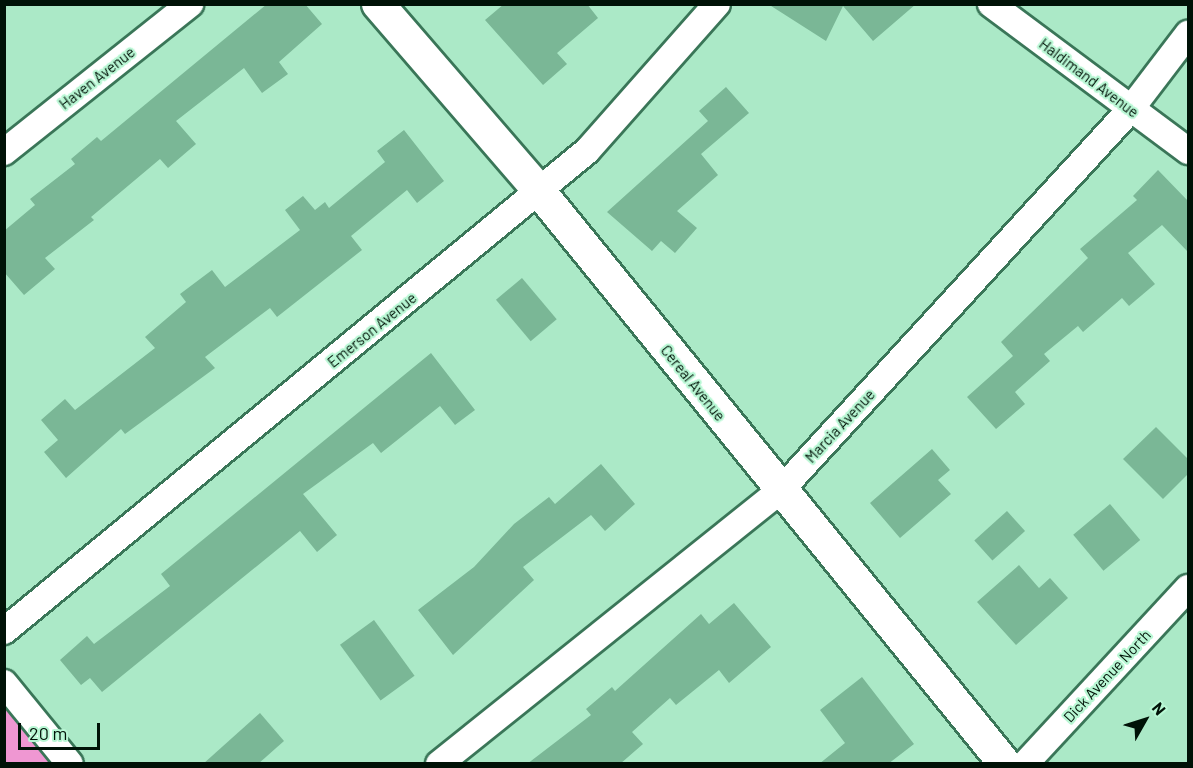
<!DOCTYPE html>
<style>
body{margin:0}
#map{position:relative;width:1193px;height:768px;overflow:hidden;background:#abe9c7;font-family:Barlow,sans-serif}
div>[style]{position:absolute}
.green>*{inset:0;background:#ef97d2}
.building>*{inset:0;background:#7ab796;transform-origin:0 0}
.roads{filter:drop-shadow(2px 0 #3a7658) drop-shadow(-2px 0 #3a7658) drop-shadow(0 2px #3a7658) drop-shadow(0 -2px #3a7658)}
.minor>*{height:26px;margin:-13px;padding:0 13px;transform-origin:13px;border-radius:13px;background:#fff}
.tertiary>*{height:32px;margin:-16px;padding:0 16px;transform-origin:16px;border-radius:16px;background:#fff}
span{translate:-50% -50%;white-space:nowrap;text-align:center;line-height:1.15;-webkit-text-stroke:4.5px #b8f7d4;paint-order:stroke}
.street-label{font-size:15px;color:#001207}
.frame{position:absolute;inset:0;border:6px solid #001207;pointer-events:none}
.north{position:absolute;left:1115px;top:690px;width:60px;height:60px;-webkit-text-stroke:4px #b8f7d4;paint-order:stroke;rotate:51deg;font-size:16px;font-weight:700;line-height:24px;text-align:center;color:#001207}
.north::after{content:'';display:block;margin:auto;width:21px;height:27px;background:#001207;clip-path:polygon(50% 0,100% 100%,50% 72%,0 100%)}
.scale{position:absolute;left:18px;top:723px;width:82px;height:27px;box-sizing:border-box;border:3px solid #001207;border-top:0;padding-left:8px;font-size:18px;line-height:21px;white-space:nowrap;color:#001207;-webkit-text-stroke:4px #b8f7d4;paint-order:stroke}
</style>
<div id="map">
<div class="green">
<i style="clip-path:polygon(5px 702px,55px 763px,5px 763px)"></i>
</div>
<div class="building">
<i style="clip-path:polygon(267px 4px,305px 4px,322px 24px,279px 62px,288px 74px,262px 93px,244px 68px,176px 121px,196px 144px,168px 168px,160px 159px,91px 217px,94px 220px,45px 258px,55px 269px,24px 295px,4px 272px,4px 231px,35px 205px,30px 199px,75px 164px,71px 159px,97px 137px,101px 141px)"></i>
<i style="clip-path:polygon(504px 4px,587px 4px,598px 18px,557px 53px,567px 64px,543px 85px,485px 20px)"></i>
<i style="clip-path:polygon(768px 4px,916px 4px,873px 41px,843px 6px,826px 41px)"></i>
<i style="clip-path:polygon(726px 87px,749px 113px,701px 154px,718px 175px,677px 211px,697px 228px,675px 253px,661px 241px,652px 251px,607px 212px,708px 121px,699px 111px)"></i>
<i style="clip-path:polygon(404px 130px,444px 181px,417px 203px,407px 190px,351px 236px,362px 250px,277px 317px,270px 308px,205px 357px,215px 368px,125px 434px,121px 429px,66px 478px,44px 452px,58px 440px,41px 420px,65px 399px,75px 410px,155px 348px,145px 337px,186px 302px,180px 294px,212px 270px,225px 287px,300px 230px,285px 210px,303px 196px,315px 210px,325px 202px,329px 208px,385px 162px,377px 151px)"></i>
<i style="clip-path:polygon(1158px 170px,1188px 201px,1188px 252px,1162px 225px,1128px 253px,1155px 284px,1129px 306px,1122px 298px,1083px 332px,1078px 326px,1044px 354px,1050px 361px,1015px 392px,1025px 404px,996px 429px,967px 397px,1013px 356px,1001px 342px,1088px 258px,1080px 249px,1137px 200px,1133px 196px)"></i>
<i style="left:522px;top:278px;width:54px;height:34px;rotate:50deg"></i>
<i style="clip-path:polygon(431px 353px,475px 410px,455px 425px,440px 406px,381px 453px,373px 443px,303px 494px,337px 535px,317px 552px,300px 531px,102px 692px,90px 678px,81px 685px,60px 660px,87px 636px,94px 644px,170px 586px,161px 574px)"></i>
<i style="clip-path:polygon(1156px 427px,1188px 459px,1188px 474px,1163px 499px,1123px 459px)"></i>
<i style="clip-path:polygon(932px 449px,950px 470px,938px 480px,951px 494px,900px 538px,870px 503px)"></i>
<i style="clip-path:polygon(601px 464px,635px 504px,605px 531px,591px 515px,523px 567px,534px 580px,453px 655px,418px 610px,474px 567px,514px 524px,549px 497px,555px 504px)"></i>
<i style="left:1110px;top:504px;width:47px;height:48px;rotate:50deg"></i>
<i style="left:1007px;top:511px;width:27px;height:44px;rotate:48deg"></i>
<i style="clip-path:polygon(1019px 565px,1039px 588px,1050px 578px,1068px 598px,1016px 645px,977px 602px)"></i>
<i style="clip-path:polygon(734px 603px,771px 647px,729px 683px,719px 670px,676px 705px,670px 698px,632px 732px,643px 744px,620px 764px,527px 764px,591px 715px,586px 709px,612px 687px,615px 691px,701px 614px,709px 624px)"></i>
<i style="left:374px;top:620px;width:69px;height:42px;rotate:54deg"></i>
<i style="clip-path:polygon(862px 677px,914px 744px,888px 764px,819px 764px,845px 743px,820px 710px)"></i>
<i style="clip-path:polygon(260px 713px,284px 741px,258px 764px,203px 764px)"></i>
</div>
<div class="roads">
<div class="minor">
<i style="left:991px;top:4px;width:246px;rotate:36.7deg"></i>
<i style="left:4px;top:152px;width:238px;rotate:-38.5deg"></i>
<i style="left:4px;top:631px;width:755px;rotate:-39.47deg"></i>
<i style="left:587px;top:151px;width:196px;rotate:-48.5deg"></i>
<i style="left:4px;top:683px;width:104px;rotate:50.8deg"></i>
<i style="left:439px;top:764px;width:437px;rotate:-38.7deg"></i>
<i style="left:780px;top:491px;width:517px;rotate:-47.43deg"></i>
<i style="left:1130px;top:110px;width:96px;rotate:-52.7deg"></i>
<i style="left:1025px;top:764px;width:240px;rotate:-47.2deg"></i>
</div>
<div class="tertiary">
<i style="left:378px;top:4px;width:248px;rotate:49.2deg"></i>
<i style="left:540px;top:192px;width:737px;rotate:50.89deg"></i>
</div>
</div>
<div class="street-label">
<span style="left:97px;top:78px;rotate:-38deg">Haven Avenue</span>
<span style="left:1089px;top:78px;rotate:37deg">Haldimand Avenue</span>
<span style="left:372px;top:330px;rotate:-39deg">Emerson Avenue</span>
<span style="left:693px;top:383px;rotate:51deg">Cereal Avenue</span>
<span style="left:840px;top:426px;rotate:-47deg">Marcia Avenue</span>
<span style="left:1107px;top:676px;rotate:-47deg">Dick Avenue North</span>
</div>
<div class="frame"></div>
<div class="north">N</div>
<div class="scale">20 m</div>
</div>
